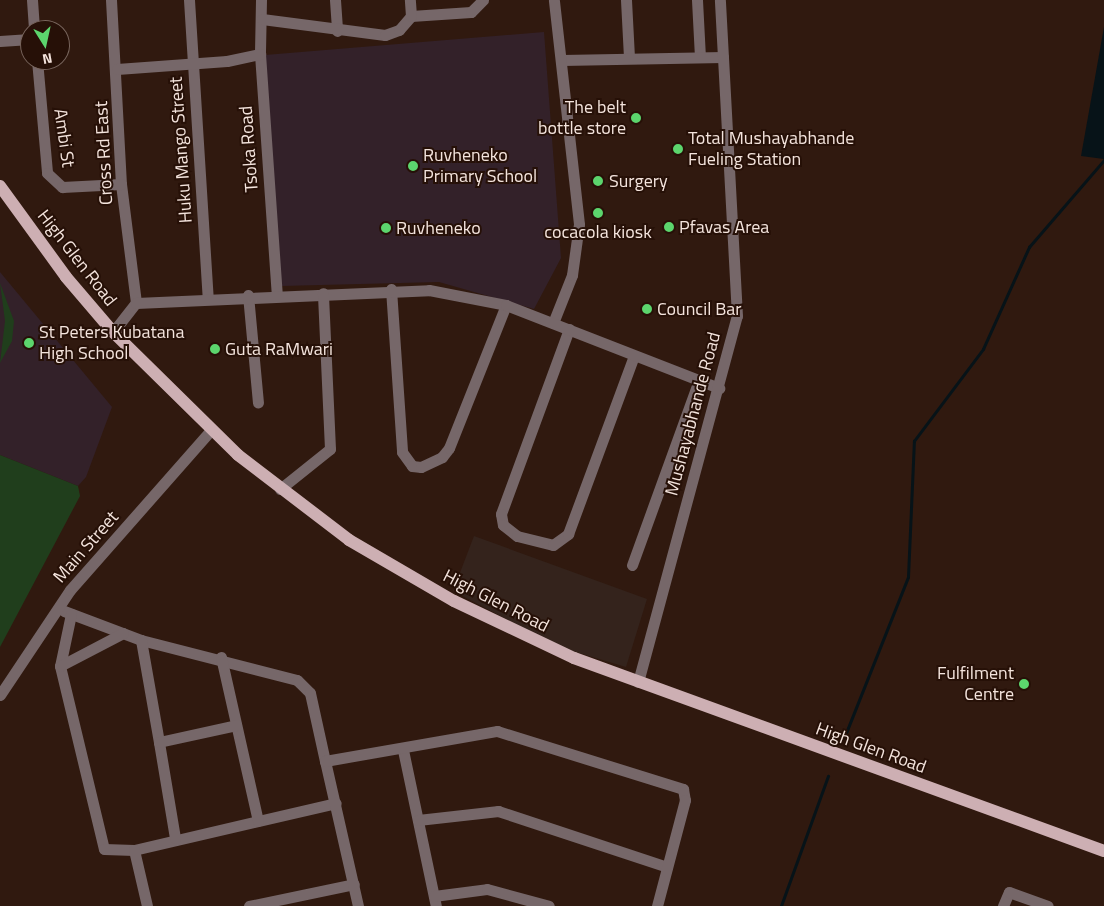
<!DOCTYPE html>
<style>
body{margin:0}
#map{position:relative;width:1104px;height:906px;overflow:hidden;background:#30190f;font-family:"Titillium Web",sans-serif}
div>[style]{position:absolute}
.commercial>*{inset:0;background:#34231c}
.education>*{inset:0;background:#332129}
.green>*{inset:0;background:#203e1c}
.water>*{inset:0;background:#071318}
.stream>*{height:2.5px;margin:-1.25px;padding:0 1.25px;transform-origin:1.25px;border-radius:1.25px;background:#071318}
.minor>*{height:11px;margin:-5.5px;padding:0 5.5px;transform-origin:5.5px;border-radius:5.5px;background:#766769}
.major>*{height:12px;margin:-6px;padding:0 6px;transform-origin:6px;border-radius:6px;background:#cdafb3}
.dots>*{width:14px;height:14px;translate:-50% -50%;box-sizing:border-box;border:2px solid #261007;border-radius:50%}
span{translate:-50% -50%;white-space:nowrap;text-align:center;line-height:1.15;-webkit-text-stroke:4px #261007;paint-order:stroke}
.poi-label{font-size:18px;color:#f4e4dd}
.right{translate:-100% -50%;text-align:right}
.left{translate:0 -50%;text-align:left}
.street-label{font-size:18px;color:#f4e4dd}
.north{position:absolute;left:20px;top:20px;width:50px;height:50px;box-sizing:border-box;background:#261007;border:1px solid #78655d;border-radius:50%;rotate:170deg;font-size:14px;font-weight:700;line-height:20px;text-align:center;color:#f4e4dd}
.north::after{content:'';display:block;margin:auto;width:18px;height:22px;background:#5cd56d;clip-path:polygon(50% 0,100% 100%,50% 72%,0 100%)}
</style>
<div id="map">
<div class="commercial">
<i style="clip-path:polygon(474px 536px,647px 599px,626px 667px,559px 647px,453px 591px)"></i>
</div>
<div class="education">
<i style="clip-path:polygon(544px 32px,561px 258px,534px 309px,439px 282px,281px 286px,265px 55px)"></i>
<i style="clip-path:polygon(0 272px,112px 407px,86px 477px,78px 486px,0 455px)"></i>
</div>
<div class="green">
<i style="clip-path:polygon(0 283px,14px 321px,12px 341px,0 363px,5px 321px)"></i>
<i style="clip-path:polygon(0 455px,78px 486px,80px 496px,0 647px)"></i>
</div>
<div class="water">
<i style="clip-path:polygon(1104px 27px,1104px 159px,1081px 156px)"></i>
</div>
<div class="stream">
<i style="left:844px;top:738px;width:173px;rotate:-68.3deg"></i>
<i style="left:908px;top:577px;width:136px;rotate:-87.5deg"></i>
<i style="left:914px;top:441px;width:115px;rotate:-53.1deg"></i>
<i style="left:983px;top:349px;width:112px;rotate:-65.7deg"></i>
<i style="left:1029px;top:247px;width:115px;rotate:-49.2deg"></i>
<i style="left:781px;top:906px;width:138px;rotate:-70.1deg"></i>
</div>
<div class="minor">
<i style="left:32px;top:0;width:30px;rotate:86deg"></i>
<i style="left:111px;top:0;width:184px;rotate:86.9deg"></i>
<i style="left:121px;top:184px;width:120px;rotate:82.8deg"></i>
<i style="left:189px;top:0;width:299px;rotate:86.4deg"></i>
<i style="left:261px;top:0;width:54px;rotate:91.1deg"></i>
<i style="left:260px;top:54px;width:242px;rotate:86deg"></i>
<i style="left:335px;top:0;width:31px;rotate:86deg"></i>
<i style="left:626px;top:0;width:58px;rotate:87deg"></i>
<i style="left:697px;top:0;width:57px;rotate:87deg"></i>
<i style="left:411px;top:16px;width:60px;rotate:-3.8deg"></i>
<i style="left:471px;top:12px;width:17px;rotate:-45deg"></i>
<i style="left:262px;top:19px;width:124px;rotate:7.4deg"></i>
<i style="left:385px;top:35px;width:15px;rotate:-20deg"></i>
<i style="left:399px;top:30px;width:18px;rotate:-49deg"></i>
<i style="left:411px;top:16px;width:16px;rotate:-94deg"></i>
<i style="left:0;top:41px;width:30px;rotate:-4deg"></i>
<i style="left:37px;top:60px;width:113px;rotate:84.9deg"></i>
<i style="left:47px;top:173px;width:21px;rotate:43deg"></i>
<i style="left:62px;top:187px;width:59px;rotate:-2.9deg"></i>
<i style="left:562px;top:60px;width:161px;rotate:-1.1deg"></i>
<i style="left:117px;top:69px;width:110px;rotate:-4.2deg"></i>
<i style="left:227px;top:61px;width:34px;rotate:-12deg"></i>
<i style="left:391px;top:289px;width:163px;rotate:86.1deg"></i>
<i style="left:402px;top:452px;width:17px;rotate:54deg"></i>
<i style="left:412px;top:466px;width:9px;rotate:6deg"></i>
<i style="left:421px;top:467px;width:23px;rotate:-25deg"></i>
<i style="left:442px;top:457px;width:11px;rotate:-52deg"></i>
<i style="left:449px;top:448px;width:154px;rotate:-68.3deg"></i>
<i style="left:248px;top:295px;width:108px;rotate:84.7deg"></i>
<i style="left:553px;top:323px;width:52px;rotate:-68.4deg"></i>
<i style="left:572px;top:275px;width:51px;rotate:-82.2deg"></i>
<i style="left:579px;top:224px;width:225px;rotate:-96.4deg"></i>
<i style="left:569px;top:329px;width:197px;rotate:110.2deg"></i>
<i style="left:501px;top:514px;width:11px;rotate:80deg"></i>
<i style="left:503px;top:525px;width:18px;rotate:38deg"></i>
<i style="left:517px;top:536px;width:37px;rotate:14deg"></i>
<i style="left:553px;top:545px;width:19px;rotate:-36deg"></i>
<i style="left:568px;top:534px;width:190px;rotate:-69.7deg"></i>
<i style="left:113px;top:332px;width:37px;rotate:-52deg"></i>
<i style="left:136px;top:303px;width:293px;rotate:-2.5deg"></i>
<i style="left:429px;top:290px;width:78px;rotate:11deg"></i>
<i style="left:506px;top:305px;width:229px;rotate:21.3deg"></i>
<i style="left:280px;top:489px;width:64px;rotate:-38.7deg"></i>
<i style="left:330px;top:449px;width:156px;rotate:-92.6deg"></i>
<i style="left:632px;top:565px;width:197px;rotate:-70.1deg"></i>
<i style="left:64px;top:611px;width:82px;rotate:20.6deg"></i>
<i style="left:141px;top:640px;width:161px;rotate:14.4deg"></i>
<i style="left:297px;top:680px;width:18px;rotate:45deg"></i>
<i style="left:310px;top:693px;width:70px;rotate:77.6deg"></i>
<i style="left:71px;top:614px;width:53px;rotate:101.9deg"></i>
<i style="left:60px;top:666px;width:188px;rotate:76.5deg"></i>
<i style="left:104px;top:849px;width:30px;rotate:2deg"></i>
<i style="left:134px;top:850px;width:207px;rotate:-13.1deg"></i>
<i style="left:141px;top:640px;width:104px;rotate:80deg"></i>
<i style="left:221px;top:657px;width:168px;rotate:77.3deg"></i>
<i style="left:60px;top:666px;width:71px;rotate:-27.6deg"></i>
<i style="left:638px;top:682px;width:379px;rotate:-74.9deg"></i>
<i style="left:737px;top:316px;width:316px;rotate:-93.1deg"></i>
<i style="left:0;top:695px;width:126px;rotate:-56.3deg"></i>
<i style="left:70px;top:590px;width:213px;rotate:-48.6deg"></i>
<i style="left:403px;top:750px;width:159px;rotate:78.1deg"></i>
<i style="left:418px;top:820px;width:81px;rotate:-6.4deg"></i>
<i style="left:498px;top:811px;width:178px;rotate:18.3deg"></i>
<i style="left:175px;top:838px;width:97px;rotate:-99.5deg"></i>
<i style="left:159px;top:742px;width:79px;rotate:-12.4deg"></i>
<i style="left:134px;top:850px;width:57px;rotate:76.9deg"></i>
<i style="left:434px;top:896px;width:53px;rotate:-7.5deg"></i>
<i style="left:487px;top:889px;width:64px;rotate:15.3deg"></i>
<i style="left:249px;top:906px;width:107px;rotate:-11.8deg"></i>
<i style="left:358px;top:906px;width:149px;rotate:-102.8deg"></i>
<i style="left:325px;top:761px;width:175px;rotate:-9.9deg"></i>
<i style="left:497px;top:731px;width:195px;rotate:17.3deg"></i>
<i style="left:683px;top:789px;width:11px;rotate:80deg"></i>
<i style="left:685px;top:800px;width:110px;rotate:104.8deg"></i>
<i style="left:1003px;top:906px;width:15px;rotate:-67deg"></i>
<i style="left:1009px;top:892px;width:41px;rotate:19.7deg"></i>
</div>
<div class="major">
<i style="left:0;top:186px;width:112px;rotate:54deg"></i>
<i style="left:66px;top:277px;width:72px;rotate:49.5deg"></i>
<i style="left:113px;top:332px;width:175px;rotate:44.5deg"></i>
<i style="left:238px;top:455px;width:140px;rotate:37.4deg"></i>
<i style="left:349px;top:540px;width:121px;rotate:30.2deg"></i>
<i style="left:454px;top:601px;width:133px;rotate:25.4deg"></i>
<i style="left:574px;top:658px;width:564px;rotate:20.01deg"></i>
</div>
<div class="dots">
<i style="left:636px;top:118px;background:#5cd56d"></i>
<i style="left:678px;top:149px;background:#5cd56d"></i>
<i style="left:413px;top:166px;background:#5cd56d"></i>
<i style="left:598px;top:181px;background:#5cd56d"></i>
<i style="left:598px;top:213px;background:#5cd56d"></i>
<i style="left:669px;top:227px;background:#5cd56d"></i>
<i style="left:386px;top:228px;background:#5cd56d"></i>
<i style="left:647px;top:309px;background:#5cd56d"></i>
<i style="left:29px;top:343px;background:#5cd56d"></i>
<i style="left:215px;top:349px;background:#5cd56d"></i>
<i style="left:1024px;top:684px;background:#5cd56d"></i>
</div>
<div class="poi-label">
<span class="right" style="left:626px;top:118px">The belt<br>bottle store</span>
<span class="left" style="left:688px;top:149px">Total Mushayabhande<br>Fueling Station</span>
<span class="left" style="left:423px;top:166px">Ruvheneko<br>Primary School</span>
<span class="left" style="left:609px;top:181px">Surgery</span>
<span class="left" style="left:679px;top:227px">Pfavas Area</span>
<span class="left" style="left:396px;top:228px">Ruvheneko</span>
<span style="left:598px;top:232px">cocacola kiosk</span>
<span class="left" style="left:657px;top:309px">Council Bar</span>
<span class="left" style="left:39px;top:343px">St Peters Kubatana<br>High School</span>
<span class="left" style="left:225px;top:349px">Guta RaMwari</span>
<span class="right" style="left:1014px;top:684px">Fulfilment<br>Centre</span>
</div>
<div class="street-label">
<span style="left:64px;top:138px;rotate:82deg">Ambi St</span>
<span style="left:249px;top:149px;rotate:-94deg">Tsoka Road</span>
<span style="left:181px;top:150px;rotate:-94deg">Huku Mango Street</span>
<span style="left:104px;top:153px;rotate:-93deg">Cross Rd East</span>
<span style="left:77px;top:258px;rotate:52deg">High Glen Road</span>
<span style="left:693px;top:414px;rotate:-75deg">Mushayabhande Road</span>
<span style="left:86px;top:547px;rotate:-49deg">Main Street</span>
<span style="left:496px;top:601px;rotate:27deg">High Glen Road</span>
<span style="left:871px;top:748px;rotate:20deg">High Glen Road</span>
</div>
<div class="north">N</div>
</div>
